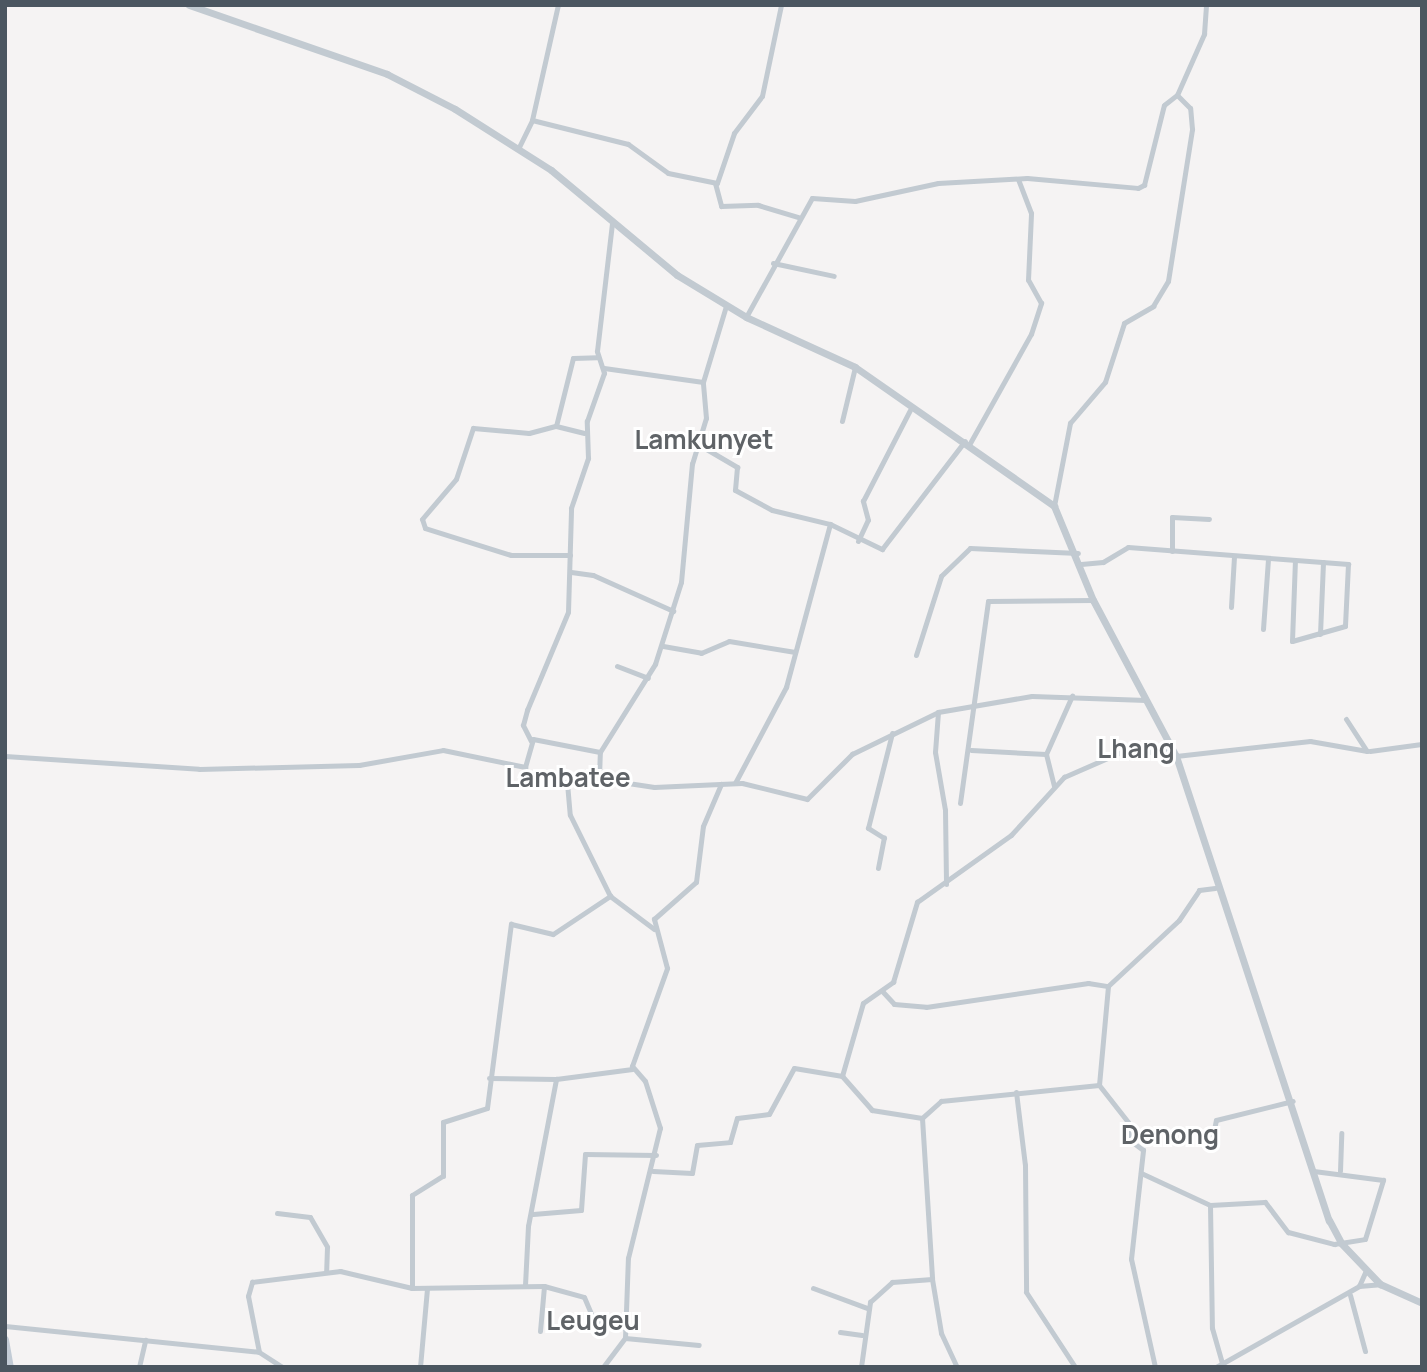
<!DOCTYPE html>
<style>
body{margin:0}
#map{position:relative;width:1427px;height:1372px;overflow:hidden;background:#f5f3f3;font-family:Manrope,sans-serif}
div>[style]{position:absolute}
.minor>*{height:5px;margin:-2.5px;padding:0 2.5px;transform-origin:2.5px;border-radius:2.5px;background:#c2cad1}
.tertiary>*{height:7px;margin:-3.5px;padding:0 3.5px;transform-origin:3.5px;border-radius:3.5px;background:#c2cad1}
.secondary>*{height:8px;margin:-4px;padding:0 4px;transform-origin:4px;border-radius:4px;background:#c2cbd5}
span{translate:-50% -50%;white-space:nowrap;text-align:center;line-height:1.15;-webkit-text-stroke:6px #fff;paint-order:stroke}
.quarter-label{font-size:26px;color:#5f6367;font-weight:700}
.frame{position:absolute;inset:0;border:7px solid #4b5660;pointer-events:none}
</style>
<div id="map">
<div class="minor">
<i style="left:532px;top:120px;width:99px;rotate:14deg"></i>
<i style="left:628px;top:144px;width:49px;rotate:35.9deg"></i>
<i style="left:668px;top:173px;width:50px;rotate:11.5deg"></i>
<i style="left:717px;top:183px;width:53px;rotate:-71.2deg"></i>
<i style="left:734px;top:133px;width:46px;rotate:-52.9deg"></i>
<i style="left:762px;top:96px;width:93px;rotate:-78.2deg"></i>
<i style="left:519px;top:147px;width:30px;rotate:-64deg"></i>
<i style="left:532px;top:120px;width:118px;rotate:-77.3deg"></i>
<i style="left:715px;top:183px;width:24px;rotate:75deg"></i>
<i style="left:721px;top:206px;width:37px;rotate:-2deg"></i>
<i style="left:758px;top:205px;width:42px;rotate:16.7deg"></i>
<i style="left:773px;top:263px;width:62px;rotate:12deg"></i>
<i style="left:746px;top:317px;width:136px;rotate:-61deg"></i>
<i style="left:812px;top:198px;width:43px;rotate:4deg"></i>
<i style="left:855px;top:201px;width:85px;rotate:-12.2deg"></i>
<i style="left:938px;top:183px;width:89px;rotate:-3.2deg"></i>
<i style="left:1027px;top:178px;width:111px;rotate:5.1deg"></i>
<i style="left:1138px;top:188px;width:7px;rotate:-27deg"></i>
<i style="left:1144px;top:185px;width:82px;rotate:-76deg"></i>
<i style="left:1164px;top:105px;width:16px;rotate:-38deg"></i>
<i style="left:604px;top:368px;width:100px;rotate:8deg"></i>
<i style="left:842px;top:421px;width:56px;rotate:-76.5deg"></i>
<i style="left:556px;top:426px;width:70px;rotate:-76deg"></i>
<i style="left:573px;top:358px;width:24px;rotate:-2deg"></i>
<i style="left:696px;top:443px;width:48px;rotate:30.3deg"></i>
<i style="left:737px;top:467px;width:23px;rotate:95deg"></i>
<i style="left:735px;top:490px;width:42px;rotate:28.4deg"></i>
<i style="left:772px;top:510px;width:60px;rotate:13.6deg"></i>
<i style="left:830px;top:524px;width:58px;rotate:25.7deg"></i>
<i style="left:882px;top:549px;width:136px;rotate:-52.5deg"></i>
<i style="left:970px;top:443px;width:125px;rotate:-60.8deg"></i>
<i style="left:1031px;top:334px;width:33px;rotate:-72deg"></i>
<i style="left:1041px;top:303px;width:26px;rotate:-119deg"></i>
<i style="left:1028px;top:280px;width:67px;rotate:-87.4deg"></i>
<i style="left:1031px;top:213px;width:36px;rotate:-111deg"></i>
<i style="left:1054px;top:506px;width:85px;rotate:-79.1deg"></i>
<i style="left:1070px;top:423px;width:54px;rotate:-49.5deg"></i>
<i style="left:1105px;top:382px;width:62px;rotate:-72.1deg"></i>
<i style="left:1124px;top:323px;width:34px;rotate:-30deg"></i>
<i style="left:1153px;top:306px;width:29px;rotate:-59deg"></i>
<i style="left:1168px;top:281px;width:154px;rotate:-81deg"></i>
<i style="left:1192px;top:129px;width:21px;rotate:-95deg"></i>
<i style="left:1190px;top:108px;width:18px;rotate:-135deg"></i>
<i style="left:1177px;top:95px;width:67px;rotate:-66.1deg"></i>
<i style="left:1204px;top:34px;width:29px;rotate:-86deg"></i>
<i style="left:858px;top:541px;width:23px;rotate:-65deg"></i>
<i style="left:868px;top:520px;width:20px;rotate:-105deg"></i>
<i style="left:863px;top:501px;width:102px;rotate:-62.7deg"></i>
<i style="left:1172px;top:551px;width:34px;rotate:-90deg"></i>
<i style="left:1172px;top:517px;width:37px;rotate:3deg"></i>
<i style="left:570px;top:555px;width:59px;rotate:180deg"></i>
<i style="left:511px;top:555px;width:90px;rotate:-162.6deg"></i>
<i style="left:425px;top:528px;width:9px;rotate:-108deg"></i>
<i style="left:422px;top:519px;width:52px;rotate:-49.6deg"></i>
<i style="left:456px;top:479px;width:54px;rotate:-71.6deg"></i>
<i style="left:473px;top:428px;width:56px;rotate:5.1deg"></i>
<i style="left:529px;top:433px;width:28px;rotate:-15deg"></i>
<i style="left:556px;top:426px;width:29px;rotate:14deg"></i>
<i style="left:1081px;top:564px;width:22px;rotate:-5deg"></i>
<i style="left:1103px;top:562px;width:29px;rotate:-31deg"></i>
<i style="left:1128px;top:547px;width:221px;rotate:4.4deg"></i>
<i style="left:1348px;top:564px;width:62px;rotate:92.8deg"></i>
<i style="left:1345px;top:626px;width:55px;rotate:164.2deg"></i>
<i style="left:1292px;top:641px;width:80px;rotate:-87.9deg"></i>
<i style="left:571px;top:572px;width:22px;rotate:8deg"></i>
<i style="left:593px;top:575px;width:88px;rotate:24.2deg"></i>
<i style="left:1231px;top:607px;width:51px;rotate:-86.6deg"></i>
<i style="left:1263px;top:629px;width:70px;rotate:-85.9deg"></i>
<i style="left:1320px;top:634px;width:72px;rotate:-87.6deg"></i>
<i style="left:663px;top:646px;width:39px;rotate:10deg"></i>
<i style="left:701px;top:653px;width:30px;rotate:-23deg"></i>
<i style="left:729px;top:641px;width:67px;rotate:9.5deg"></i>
<i style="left:916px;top:655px;width:83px;rotate:-72.4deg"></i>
<i style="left:941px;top:576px;width:40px;rotate:-44deg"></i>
<i style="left:970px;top:548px;width:108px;rotate:2.7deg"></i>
<i style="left:617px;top:666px;width:33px;rotate:21deg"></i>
<i style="left:938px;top:712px;width:40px;rotate:94.3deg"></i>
<i style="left:935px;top:752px;width:59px;rotate:80.2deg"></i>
<i style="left:945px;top:810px;width:74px;rotate:89.2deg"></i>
<i style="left:1346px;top:719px;width:38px;rotate:57deg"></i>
<i style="left:531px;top:741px;width:18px;rotate:-117deg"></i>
<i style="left:523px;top:725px;width:16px;rotate:-75deg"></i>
<i style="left:527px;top:710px;width:106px;rotate:-67.3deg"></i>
<i style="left:568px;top:612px;width:104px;rotate:-88.3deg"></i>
<i style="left:571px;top:508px;width:53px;rotate:-71.2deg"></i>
<i style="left:588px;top:458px;width:37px;rotate:-92deg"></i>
<i style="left:587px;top:421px;width:51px;rotate:-70.5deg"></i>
<i style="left:604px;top:373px;width:23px;rotate:-108deg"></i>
<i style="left:597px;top:351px;width:129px;rotate:-83.3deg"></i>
<i style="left:971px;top:750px;width:75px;rotate:3.1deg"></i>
<i style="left:1046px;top:754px;width:64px;rotate:-65.9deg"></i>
<i style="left:1370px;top:751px;width:52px;rotate:-7.7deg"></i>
<i style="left:1046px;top:754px;width:33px;rotate:76deg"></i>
<i style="left:5px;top:756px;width:194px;rotate:3.8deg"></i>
<i style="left:199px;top:769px;width:160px;rotate:-1.4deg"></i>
<i style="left:359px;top:765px;width:85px;rotate:-10.1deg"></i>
<i style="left:443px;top:750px;width:84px;rotate:11.7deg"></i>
<i style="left:525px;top:767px;width:16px;rotate:76deg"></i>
<i style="left:529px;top:783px;width:34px"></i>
<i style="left:563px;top:783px;width:20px;rotate:-20deg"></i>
<i style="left:582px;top:776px;width:73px;rotate:8.7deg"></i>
<i style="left:654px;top:787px;width:88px;rotate:-2.6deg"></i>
<i style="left:742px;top:783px;width:67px;rotate:13.8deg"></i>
<i style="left:807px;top:799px;width:64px;rotate:-45deg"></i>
<i style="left:852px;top:754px;width:96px;rotate:-26deg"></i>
<i style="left:938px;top:712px;width:95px;rotate:-9.7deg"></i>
<i style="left:1032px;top:696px;width:114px;rotate:2deg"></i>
<i style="left:1176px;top:756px;width:135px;rotate:-6.4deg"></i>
<i style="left:1310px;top:741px;width:58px;rotate:10deg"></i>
<i style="left:525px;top:767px;width:29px;rotate:-74deg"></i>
<i style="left:533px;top:739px;width:68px;rotate:11deg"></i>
<i style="left:599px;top:777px;width:25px;rotate:-88deg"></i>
<i style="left:600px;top:752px;width:104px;rotate:-58deg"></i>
<i style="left:655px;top:664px;width:86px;rotate:-72.4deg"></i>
<i style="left:681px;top:582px;width:119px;rotate:-84.7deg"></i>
<i style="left:692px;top:464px;width:48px;rotate:-73.1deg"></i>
<i style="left:706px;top:418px;width:36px;rotate:-95deg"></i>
<i style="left:703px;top:382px;width:79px;rotate:-73.2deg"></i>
<i style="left:567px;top:783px;width:32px;rotate:85deg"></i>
<i style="left:570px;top:815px;width:90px;rotate:63.7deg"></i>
<i style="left:610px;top:896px;width:55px;rotate:36.9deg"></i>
<i style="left:735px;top:783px;width:109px;rotate:-62deg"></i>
<i style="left:786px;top:687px;width:169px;rotate:-74.9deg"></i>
<i style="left:960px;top:803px;width:204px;rotate:-82.1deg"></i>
<i style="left:988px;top:601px;width:105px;rotate:-0.5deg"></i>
<i style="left:878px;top:868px;width:31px;rotate:-79deg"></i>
<i style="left:884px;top:838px;width:19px;rotate:-148deg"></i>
<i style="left:868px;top:828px;width:98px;rotate:-75.8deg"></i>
<i style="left:883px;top:992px;width:16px;rotate:47deg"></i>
<i style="left:894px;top:1004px;width:32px;rotate:5deg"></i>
<i style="left:926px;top:1007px;width:164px;rotate:-8.4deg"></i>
<i style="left:1088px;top:983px;width:20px;rotate:9deg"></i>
<i style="left:489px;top:1078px;width:67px;rotate:0.9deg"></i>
<i style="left:556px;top:1079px;width:77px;rotate:-7.5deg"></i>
<i style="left:1099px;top:1085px;width:99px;rotate:-84.8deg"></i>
<i style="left:1108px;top:986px;width:97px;rotate:-42.9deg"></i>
<i style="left:1179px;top:920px;width:36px;rotate:-56deg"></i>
<i style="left:1199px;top:890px;width:16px;rotate:-7deg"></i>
<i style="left:1016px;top:1092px;width:74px;rotate:83deg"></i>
<i style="left:1025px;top:1165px;width:127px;rotate:89.5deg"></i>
<i style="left:1026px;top:1292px;width:90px;rotate:56.8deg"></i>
<i style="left:922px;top:1118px;width:161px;rotate:86.4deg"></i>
<i style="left:932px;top:1279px;width:55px;rotate:80.5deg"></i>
<i style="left:941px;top:1333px;width:38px;rotate:65deg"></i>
<i style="left:1213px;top:1135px;width:15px;rotate:-79deg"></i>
<i style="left:1216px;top:1120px;width:79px;rotate:-13.9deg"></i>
<i style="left:653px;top:1171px;width:39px;rotate:3deg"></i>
<i style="left:692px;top:1173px;width:28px;rotate:-80deg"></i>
<i style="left:697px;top:1145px;width:33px;rotate:-5deg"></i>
<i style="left:730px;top:1142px;width:25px;rotate:-74deg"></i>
<i style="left:737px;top:1118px;width:32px;rotate:-7deg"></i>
<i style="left:769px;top:1114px;width:52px;rotate:-61.5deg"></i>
<i style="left:794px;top:1068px;width:49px;rotate:9.5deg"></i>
<i style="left:1340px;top:1171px;width:38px;rotate:-88deg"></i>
<i style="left:1141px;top:1173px;width:76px;rotate:24.9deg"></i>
<i style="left:1210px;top:1205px;width:123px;rotate:89.1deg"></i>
<i style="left:1212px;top:1328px;width:37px;rotate:74deg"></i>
<i style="left:1210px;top:1205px;width:55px;rotate:-3.1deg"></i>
<i style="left:1265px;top:1202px;width:38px;rotate:53deg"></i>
<i style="left:1288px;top:1232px;width:48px;rotate:14.6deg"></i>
<i style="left:1334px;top:1244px;width:31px;rotate:-9deg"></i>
<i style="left:1365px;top:1239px;width:62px;rotate:-73deg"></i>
<i style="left:1383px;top:1180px;width:70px;rotate:-172.6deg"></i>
<i style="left:277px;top:1213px;width:33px;rotate:7deg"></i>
<i style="left:310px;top:1217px;width:34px;rotate:60deg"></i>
<i style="left:327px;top:1247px;width:25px;rotate:92deg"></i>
<i style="left:533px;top:1214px;width:48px;rotate:-4.8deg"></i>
<i style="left:581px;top:1210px;width:56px;rotate:-85.9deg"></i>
<i style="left:585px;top:1154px;width:71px;rotate:0.8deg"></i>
<i style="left:525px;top:1285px;width:59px;rotate:-87.1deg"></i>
<i style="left:528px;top:1226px;width:150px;rotate:-79.2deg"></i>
<i style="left:1359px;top:1286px;width:17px;rotate:-66deg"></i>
<i style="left:412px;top:1288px;width:93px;rotate:-90deg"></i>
<i style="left:412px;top:1195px;width:36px;rotate:-32deg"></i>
<i style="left:443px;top:1176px;width:54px;rotate:-90deg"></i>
<i style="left:443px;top:1122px;width:46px;rotate:-17.7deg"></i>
<i style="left:487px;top:1108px;width:186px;rotate:-82.6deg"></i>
<i style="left:511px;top:924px;width:43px;rotate:13.4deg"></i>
<i style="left:553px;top:934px;width:69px;rotate:-33.7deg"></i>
<i style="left:813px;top:1288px;width:58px;rotate:20.3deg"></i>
<i style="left:1350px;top:1295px;width:58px;rotate:75deg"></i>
<i style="left:5px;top:1326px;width:255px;rotate:5.8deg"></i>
<i style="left:259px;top:1352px;width:57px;rotate:-101.1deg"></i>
<i style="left:248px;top:1296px;width:15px;rotate:-74deg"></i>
<i style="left:252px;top:1282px;width:89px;rotate:-7.1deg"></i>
<i style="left:340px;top:1271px;width:74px;rotate:13.3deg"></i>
<i style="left:412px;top:1288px;width:132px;rotate:-0.9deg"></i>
<i style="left:544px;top:1286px;width:41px;rotate:15.4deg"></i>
<i style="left:584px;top:1297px;width:26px;rotate:67deg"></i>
<i style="left:594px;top:1321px;width:32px;rotate:13deg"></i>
<i style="left:540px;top:1331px;width:45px;rotate:-84.9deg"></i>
<i style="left:840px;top:1332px;width:22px;rotate:8deg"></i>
<i style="left:625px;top:1338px;width:80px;rotate:-87.9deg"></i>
<i style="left:628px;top:1258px;width:134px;rotate:-76.2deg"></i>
<i style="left:660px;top:1128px;width:49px;rotate:-107.7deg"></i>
<i style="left:645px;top:1081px;width:20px;rotate:-131deg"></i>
<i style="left:632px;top:1066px;width:104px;rotate:-70.3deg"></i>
<i style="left:667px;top:968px;width:51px;rotate:-104.9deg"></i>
<i style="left:654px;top:919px;width:56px;rotate:-41.4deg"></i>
<i style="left:696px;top:882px;width:56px;rotate:-82.9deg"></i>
<i style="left:703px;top:826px;width:46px;rotate:-66.8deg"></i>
<i style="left:259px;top:1352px;width:27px;rotate:33deg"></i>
<i style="left:139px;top:1367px;width:28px;rotate:-77deg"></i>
<i style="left:420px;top:1367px;width:79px;rotate:-84.9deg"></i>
<i style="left:603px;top:1367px;width:36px;rotate:-53deg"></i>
<i style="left:625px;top:1338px;width:74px;rotate:5.4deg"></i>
<i style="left:861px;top:1367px;width:66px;rotate:-82.1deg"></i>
<i style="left:870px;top:1302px;width:30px;rotate:-42deg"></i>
<i style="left:892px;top:1282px;width:40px;rotate:-4.3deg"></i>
<i style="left:1155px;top:1367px;width:111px;rotate:-102.5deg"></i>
<i style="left:1131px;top:1259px;width:110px;rotate:-83.7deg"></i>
<i style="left:1143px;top:1150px;width:15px;rotate:-143deg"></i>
<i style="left:1131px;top:1141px;width:19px;rotate:-99deg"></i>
<i style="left:1128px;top:1122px;width:47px;rotate:-128.1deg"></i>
<i style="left:1099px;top:1085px;width:159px;rotate:174.2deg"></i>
<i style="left:941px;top:1101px;width:25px;rotate:138deg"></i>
<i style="left:922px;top:1118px;width:51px;rotate:-170.9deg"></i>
<i style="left:872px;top:1110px;width:45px;rotate:-131.4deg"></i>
<i style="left:842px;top:1076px;width:76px;rotate:-74deg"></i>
<i style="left:863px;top:1003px;width:37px;rotate:-35deg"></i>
<i style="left:893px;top:982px;width:84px;rotate:-73.3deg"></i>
<i style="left:917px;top:902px;width:115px;rotate:-35.5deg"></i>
<i style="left:1011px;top:835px;width:79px;rotate:-47.6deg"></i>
<i style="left:1064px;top:777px;width:60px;rotate:-23.6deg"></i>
<i style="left:1119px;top:753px;width:54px;rotate:-2.1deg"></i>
<i style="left:1216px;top:1367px;width:164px;rotate:-29.5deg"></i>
<i style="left:1359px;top:1286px;width:21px;rotate:-5deg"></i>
</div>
<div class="tertiary">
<i style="left:189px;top:5px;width:210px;rotate:19.2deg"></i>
<i style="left:387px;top:74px;width:76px;rotate:27.2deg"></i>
<i style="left:455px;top:109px;width:114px;rotate:32.4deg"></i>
<i style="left:551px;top:170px;width:164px;rotate:39.8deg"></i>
<i style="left:677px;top:275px;width:81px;rotate:31.3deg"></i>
<i style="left:746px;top:317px;width:120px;rotate:24.6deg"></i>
<i style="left:855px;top:367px;width:243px;rotate:34.9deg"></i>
<i style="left:1054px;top:506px;width:102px;rotate:67.5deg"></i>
<i style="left:1093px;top:600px;width:177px;rotate:62deg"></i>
<i style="left:1176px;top:756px;width:489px;rotate:71.8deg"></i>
<i style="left:1329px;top:1220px;width:26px;rotate:62deg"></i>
<i style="left:1341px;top:1243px;width:57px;rotate:46.4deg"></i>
<i style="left:1380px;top:1284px;width:46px;rotate:24.3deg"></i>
</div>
<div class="secondary">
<i style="left:5px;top:1340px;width:27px;rotate:80deg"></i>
</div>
<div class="quarter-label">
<span style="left:704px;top:440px">Lamkunyet</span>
<span style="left:1136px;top:749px">Lhang</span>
<span style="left:568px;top:778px">Lambatee</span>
<span style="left:1170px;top:1135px">Denong</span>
<span style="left:593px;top:1321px">Leugeu</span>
</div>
<div class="frame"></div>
</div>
